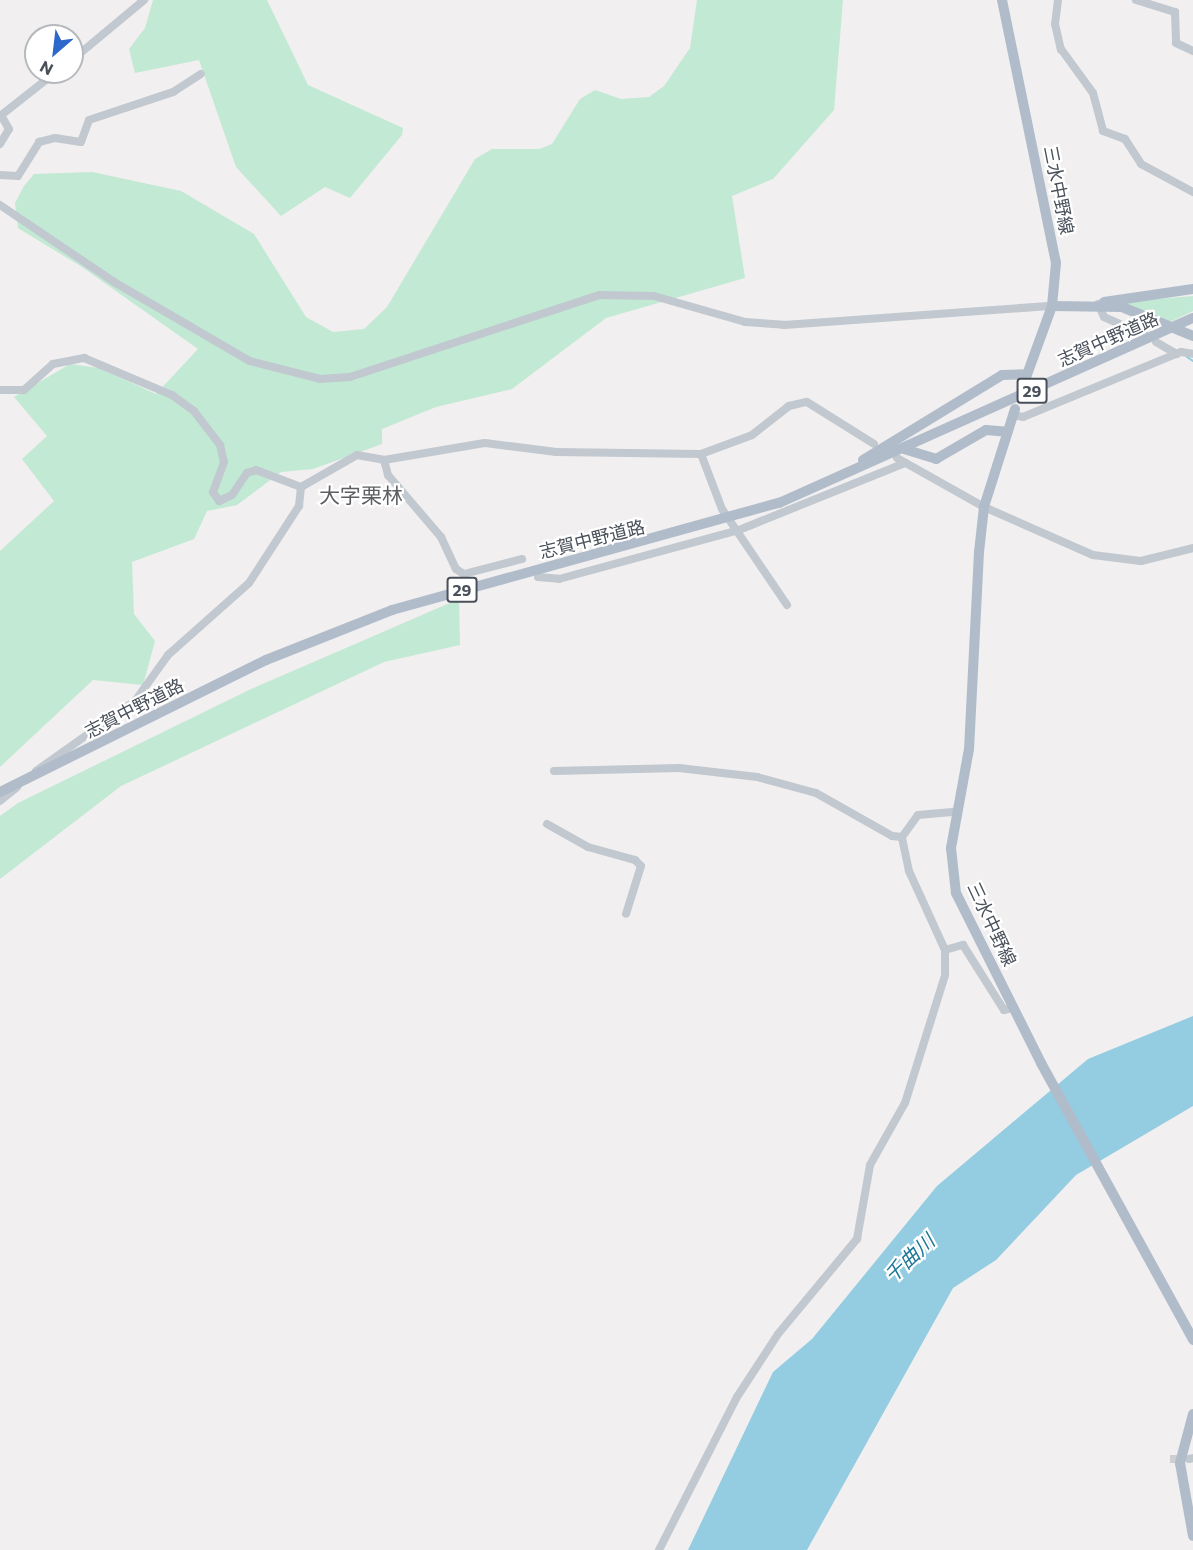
<!DOCTYPE html>
<meta charset="utf-8">
<style>
body{margin:0}
#map{position:relative;width:1193px;height:1550px;overflow:hidden;background:#f1efef;font-family:Commissioner,"Noto Sans JP",sans-serif}
div>[style]{position:absolute}
.green>*{inset:0;background:#c2e9d4}
.water>*{inset:0;background:#94cce1}
.stream>*{height:2px;margin:-1px;padding:0 1px;transform-origin:1px;border-radius:1px;background:#94cce1}
.minor-tunnel>*{height:8px;margin-top:-4px;transform-origin:0;background:repeating-linear-gradient(90deg,#cfcfd1 0 8px,transparent 0 12px)}
.minor>*{height:8px;margin:-4px;padding:0 4px;transform-origin:4px;border-radius:4px;background:#c1c8cf}
.major>*{height:10px;margin:-5px;padding:0 5px;transform-origin:5px;border-radius:5px;background:#b1bcca}
span{translate:-50% -50%;white-space:nowrap;text-align:center;line-height:1.15;-webkit-text-stroke:4.5px #fff;paint-order:stroke}
.shield-label span{padding:2px 4px;background:#fff;border:2px solid;border-radius:4px;-webkit-text-stroke-width:0}
.shield-label{font-size:16px;color:#49505a;font-weight:700}
.street-label{font-size:18px;color:#49505a}
.water-label{font-size:20px;color:#1d7698;font-style:italic}
.quarter-label{font-size:21px;color:#5c5e62}
.north{position:absolute;left:24px;top:24px;width:60px;height:60px;box-sizing:border-box;background:#fff;border:2px solid #b6b9bd;border-radius:50%;rotate:208deg;font-size:16px;font-weight:700;line-height:24px;text-align:center;color:#49505a}
.north::after{content:'';display:block;margin:auto;width:21px;height:27px;background:#2e68cb;clip-path:polygon(50% 0,100% 100%,50% 72%,0 100%)}
</style>
<div id="map">
<div class="green">
<i style="clip-path:polygon(153px 0,267px 0,308px 85px,403px 128px,402px 135px,350px 198px,325px 187px,281px 216px,236px 167px,199px 60px,135px 73px,129px 49px,145px 28px)"></i>
<i style="clip-path:polygon(697px 0,843px 0,834px 110px,773px 179px,732px 196px,745px 278px,606px 318px,512px 389px,436px 407px,382px 429px,382px 444px,313px 469px,281px 472px,237px 505px,207px 511px,194px 539px,132px 562px,134px 614px,155px 641px,143px 685px,93px 680px,0 767px,0 551px,54px 501px,22px 459px,47px 436px,14px 397px,70px 364px,99px 368px,156px 394px,198px 349px,82px 267px,18px 228px,15px 203px,24px 186px,34px 174px,92px 172px,181px 191px,254px 234px,306px 317px,333px 332px,364px 329px,387px 307px,475px 159px,492px 149px,539px 149px,552px 144px,580px 99px,595px 90px,621px 99px,649px 97px,664px 86px,690px 48px)"></i>
<i style="clip-path:polygon(1193px 296px,1193px 311px,1170px 322px,1121px 302px)"></i>
<i style="clip-path:polygon(459px 599px,460px 645px,384px 662px,121px 786px,0 879px,0 816px,18px 803px,249px 690px)"></i>
</div>
<div class="water">
<i style="clip-path:polygon(1193px 1016px,1193px 1106px,1076px 1175px,996px 1260px,953px 1288px,807px 1550px,688px 1550px,773px 1372px,812px 1339px,937px 1186px,1088px 1059px)"></i>
</div>
<div class="stream">
<i style="left:1131px;top:322px;width:19px;rotate:35deg"></i>
<i style="left:1187px;top:357px;width:7px;rotate:34deg"></i>
</div>
<div class="minor-tunnel">
<i style="left:1170px;top:1459px;width:15px"></i>
</div>
<div class="minor">
<i style="left:1058px;top:0;width:24px;rotate:97deg"></i>
<i style="left:1055px;top:24px;width:26px;rotate:77deg"></i>
<i style="left:1061px;top:49px;width:54px;rotate:54deg"></i>
<i style="left:1093px;top:93px;width:39px;rotate:75deg"></i>
<i style="left:1103px;top:131px;width:23px;rotate:20deg"></i>
<i style="left:1125px;top:139px;width:30px;rotate:57deg"></i>
<i style="left:1141px;top:164px;width:59px;rotate:28.3deg"></i>
<i style="left:1136px;top:0;width:41px;rotate:17.1deg"></i>
<i style="left:1175px;top:12px;width:31px;rotate:88deg"></i>
<i style="left:1176px;top:43px;width:19px;rotate:25deg"></i>
<i style="left:72px;top:60px;width:94px;rotate:-39.8deg"></i>
<i style="left:0;top:116px;width:71px;rotate:-38.2deg"></i>
<i style="left:0;top:144px;width:17px;rotate:-59deg"></i>
<i style="left:9px;top:129px;width:16px;rotate:-120deg"></i>
<i style="left:0;top:175px;width:18px;rotate:3deg"></i>
<i style="left:18px;top:176px;width:40px;rotate:-58deg"></i>
<i style="left:39px;top:142px;width:16px;rotate:-14deg"></i>
<i style="left:55px;top:138px;width:26px;rotate:9deg"></i>
<i style="left:81px;top:142px;width:23px;rotate:-70deg"></i>
<i style="left:89px;top:120px;width:89px;rotate:-18.4deg"></i>
<i style="left:173px;top:92px;width:33px;rotate:-33deg"></i>
<i style="left:0;top:205px;width:138px;rotate:34deg"></i>
<i style="left:114px;top:282px;width:157px;rotate:30.2deg"></i>
<i style="left:250px;top:361px;width:72px;rotate:14.4deg"></i>
<i style="left:320px;top:379px;width:30px;rotate:-4deg"></i>
<i style="left:350px;top:377px;width:263px;rotate:-18.2deg"></i>
<i style="left:600px;top:295px;width:54px;rotate:1.1deg"></i>
<i style="left:654px;top:296px;width:95px;rotate:15.9deg"></i>
<i style="left:745px;top:322px;width:39px;rotate:4deg"></i>
<i style="left:784px;top:325px;width:269px;rotate:-4.1deg"></i>
<i style="left:1098px;top:304px;width:14px;rotate:65deg"></i>
<i style="left:1104px;top:317px;width:42px;rotate:24.1deg"></i>
<i style="left:1156px;top:342px;width:24px;rotate:30deg"></i>
<i style="left:0;top:390px;width:24px"></i>
<i style="left:24px;top:390px;width:39px;rotate:-42deg"></i>
<i style="left:53px;top:364px;width:32px;rotate:-11deg"></i>
<i style="left:84px;top:358px;width:95px;rotate:22.8deg"></i>
<i style="left:172px;top:395px;width:27px;rotate:36deg"></i>
<i style="left:194px;top:411px;width:43px;rotate:52.6deg"></i>
<i style="left:220px;top:445px;width:17px;rotate:77deg"></i>
<i style="left:224px;top:462px;width:32px;rotate:110deg"></i>
<i style="left:213px;top:492px;width:11px;rotate:56deg"></i>
<i style="left:219px;top:501px;width:14px;rotate:-25deg"></i>
<i style="left:232px;top:495px;width:27px;rotate:-56deg"></i>
<i style="left:247px;top:473px;width:9px;rotate:-18deg"></i>
<i style="left:256px;top:470px;width:48px;rotate:20.7deg"></i>
<i style="left:301px;top:487px;width:64px;rotate:-29.7deg"></i>
<i style="left:357px;top:455px;width:27px;rotate:10deg"></i>
<i style="left:384px;top:460px;width:102px;rotate:-9.6deg"></i>
<i style="left:485px;top:443px;width:72px;rotate:7.2deg"></i>
<i style="left:556px;top:452px;width:145px;rotate:0.8deg"></i>
<i style="left:701px;top:454px;width:54px;rotate:-20.4deg"></i>
<i style="left:752px;top:435px;width:47px;rotate:-38.1deg"></i>
<i style="left:789px;top:406px;width:18px;rotate:-13deg"></i>
<i style="left:807px;top:402px;width:79px;rotate:32.1deg"></i>
<i style="left:1013px;top:415px;width:10px;rotate:11deg"></i>
<i style="left:1023px;top:417px;width:171px;rotate:-22.4deg"></i>
<i style="left:1181px;top:352px;width:12px;rotate:9deg"></i>
<i style="left:701px;top:454px;width:59px;rotate:69.1deg"></i>
<i style="left:722px;top:509px;width:116px;rotate:55.9deg"></i>
<i style="left:897px;top:458px;width:100px;rotate:29.4deg"></i>
<i style="left:984px;top:507px;width:119px;rotate:23.8deg"></i>
<i style="left:1093px;top:555px;width:48px;rotate:7.1deg"></i>
<i style="left:1141px;top:561px;width:54px;rotate:-14deg"></i>
<i style="left:384px;top:460px;width:16px;rotate:75deg"></i>
<i style="left:388px;top:475px;width:82px;rotate:49.5deg"></i>
<i style="left:441px;top:537px;width:35px;rotate:65deg"></i>
<i style="left:456px;top:569px;width:9px;rotate:32deg"></i>
<i style="left:464px;top:574px;width:60px;rotate:-14.5deg"></i>
<i style="left:538px;top:577px;width:21px;rotate:5deg"></i>
<i style="left:559px;top:579px;width:187px;rotate:-15.2deg"></i>
<i style="left:739px;top:530px;width:179px;rotate:-22deg"></i>
<i style="left:36px;top:771px;width:121px;rotate:-35.3deg"></i>
<i style="left:135px;top:701px;width:57px;rotate:-54.3deg"></i>
<i style="left:168px;top:655px;width:108px;rotate:-41.6deg"></i>
<i style="left:249px;top:583px;width:92px;rotate:-57deg"></i>
<i style="left:299px;top:506px;width:19px;rotate:-84deg"></i>
<i style="left:554px;top:771px;width:125px;rotate:-1.4deg"></i>
<i style="left:679px;top:768px;width:79px;rotate:6.6deg"></i>
<i style="left:757px;top:777px;width:61px;rotate:15.2deg"></i>
<i style="left:816px;top:793px;width:87px;rotate:29.5deg"></i>
<i style="left:892px;top:836px;width:10px;rotate:6deg"></i>
<i style="left:0;top:801px;width:22px;rotate:-39deg"></i>
<i style="left:547px;top:824px;width:47px;rotate:29.3deg"></i>
<i style="left:588px;top:847px;width:49px;rotate:15.5deg"></i>
<i style="left:635px;top:860px;width:8px;rotate:45deg"></i>
<i style="left:641px;top:866px;width:50px;rotate:107.4deg"></i>
<i style="left:945px;top:950px;width:19px;rotate:-16deg"></i>
<i style="left:963px;top:945px;width:77px;rotate:57.8deg"></i>
<i style="left:1004px;top:1010px;width:9px;rotate:-13deg"></i>
<i style="left:1189px;top:1459px;width:4px;rotate:-14deg"></i>
<i style="left:659px;top:1550px;width:172px;rotate:-63deg"></i>
<i style="left:737px;top:1397px;width:75px;rotate:-56.9deg"></i>
<i style="left:778px;top:1334px;width:124px;rotate:-50.3deg"></i>
<i style="left:857px;top:1239px;width:75px;rotate:-80deg"></i>
<i style="left:870px;top:1165px;width:71px;rotate:-60.6deg"></i>
<i style="left:905px;top:1103px;width:134px;rotate:-72.6deg"></i>
<i style="left:945px;top:975px;width:25px;rotate:-90deg"></i>
<i style="left:945px;top:950px;width:87px;rotate:-114.5deg"></i>
<i style="left:909px;top:871px;width:35px;rotate:-102deg"></i>
<i style="left:902px;top:837px;width:27px;rotate:-54deg"></i>
<i style="left:918px;top:815px;width:37px;rotate:-5deg"></i>
</div>
<div class="major">
<i style="left:1002px;top:0;width:268px;rotate:78.4deg"></i>
<i style="left:1056px;top:263px;width:43px;rotate:95.3deg"></i>
<i style="left:1052px;top:306px;width:82px;rotate:110deg"></i>
<i style="left:1104px;top:302px;width:90px;rotate:-8.3deg"></i>
<i style="left:1052px;top:306px;width:70px;rotate:0.8deg"></i>
<i style="left:1122px;top:307px;width:77px;rotate:22.2deg"></i>
<i style="left:1015px;top:409px;width:103px;rotate:107.6deg"></i>
<i style="left:984px;top:507px;width:45px;rotate:96.3deg"></i>
<i style="left:979px;top:552px;width:197px;rotate:92.9deg"></i>
<i style="left:969px;top:749px;width:101px;rotate:100.3deg"></i>
<i style="left:951px;top:848px;width:45px;rotate:83.7deg"></i>
<i style="left:956px;top:893px;width:190px;rotate:63.4deg"></i>
<i style="left:1041px;top:1063px;width:316px;rotate:61.2deg"></i>
<i style="left:904px;top:449px;width:34px;rotate:17deg"></i>
<i style="left:936px;top:459px;width:58px;rotate:-30.1deg"></i>
<i style="left:986px;top:430px;width:21px;rotate:5deg"></i>
<i style="left:863px;top:460px;width:163px;rotate:-31.4deg"></i>
<i style="left:1002px;top:375px;width:25px;rotate:-2deg"></i>
<i style="left:0;top:792px;width:297px;rotate:-26.4deg"></i>
<i style="left:266px;top:660px;width:136px;rotate:-21.6deg"></i>
<i style="left:392px;top:610px;width:402px;rotate:-15.5deg"></i>
<i style="left:779px;top:503px;width:453px;rotate:-24.1deg"></i>
<i style="left:1193px;top:1414px;width:51px;rotate:104.9deg"></i>
<i style="left:1180px;top:1463px;width:74px;rotate:79.9deg"></i>
</div>
<div class="shield-label">
<span style="left:1032px;top:391px">29</span>
<span style="left:462px;top:590px">29</span>
</div>
<div class="street-label">
<span style="left:1059px;top:190px;rotate:79deg">三水中野線</span>
<span style="left:1108px;top:339px;rotate:-24deg">志賀中野道路</span>
<span style="left:592px;top:539px;rotate:-14deg">志賀中野道路</span>
<span style="left:134px;top:708px;rotate:-27deg">志賀中野道路</span>
<span style="left:992px;top:924px;rotate:65deg">三水中野線</span>
</div>
<div class="water-label">
<span style="left:909px;top:1258px;rotate:-43deg">千曲川</span>
</div>
<div class="quarter-label">
<span style="left:361px;top:495px">大字栗林</span>
</div>
<div class="north">N</div>
</div>
